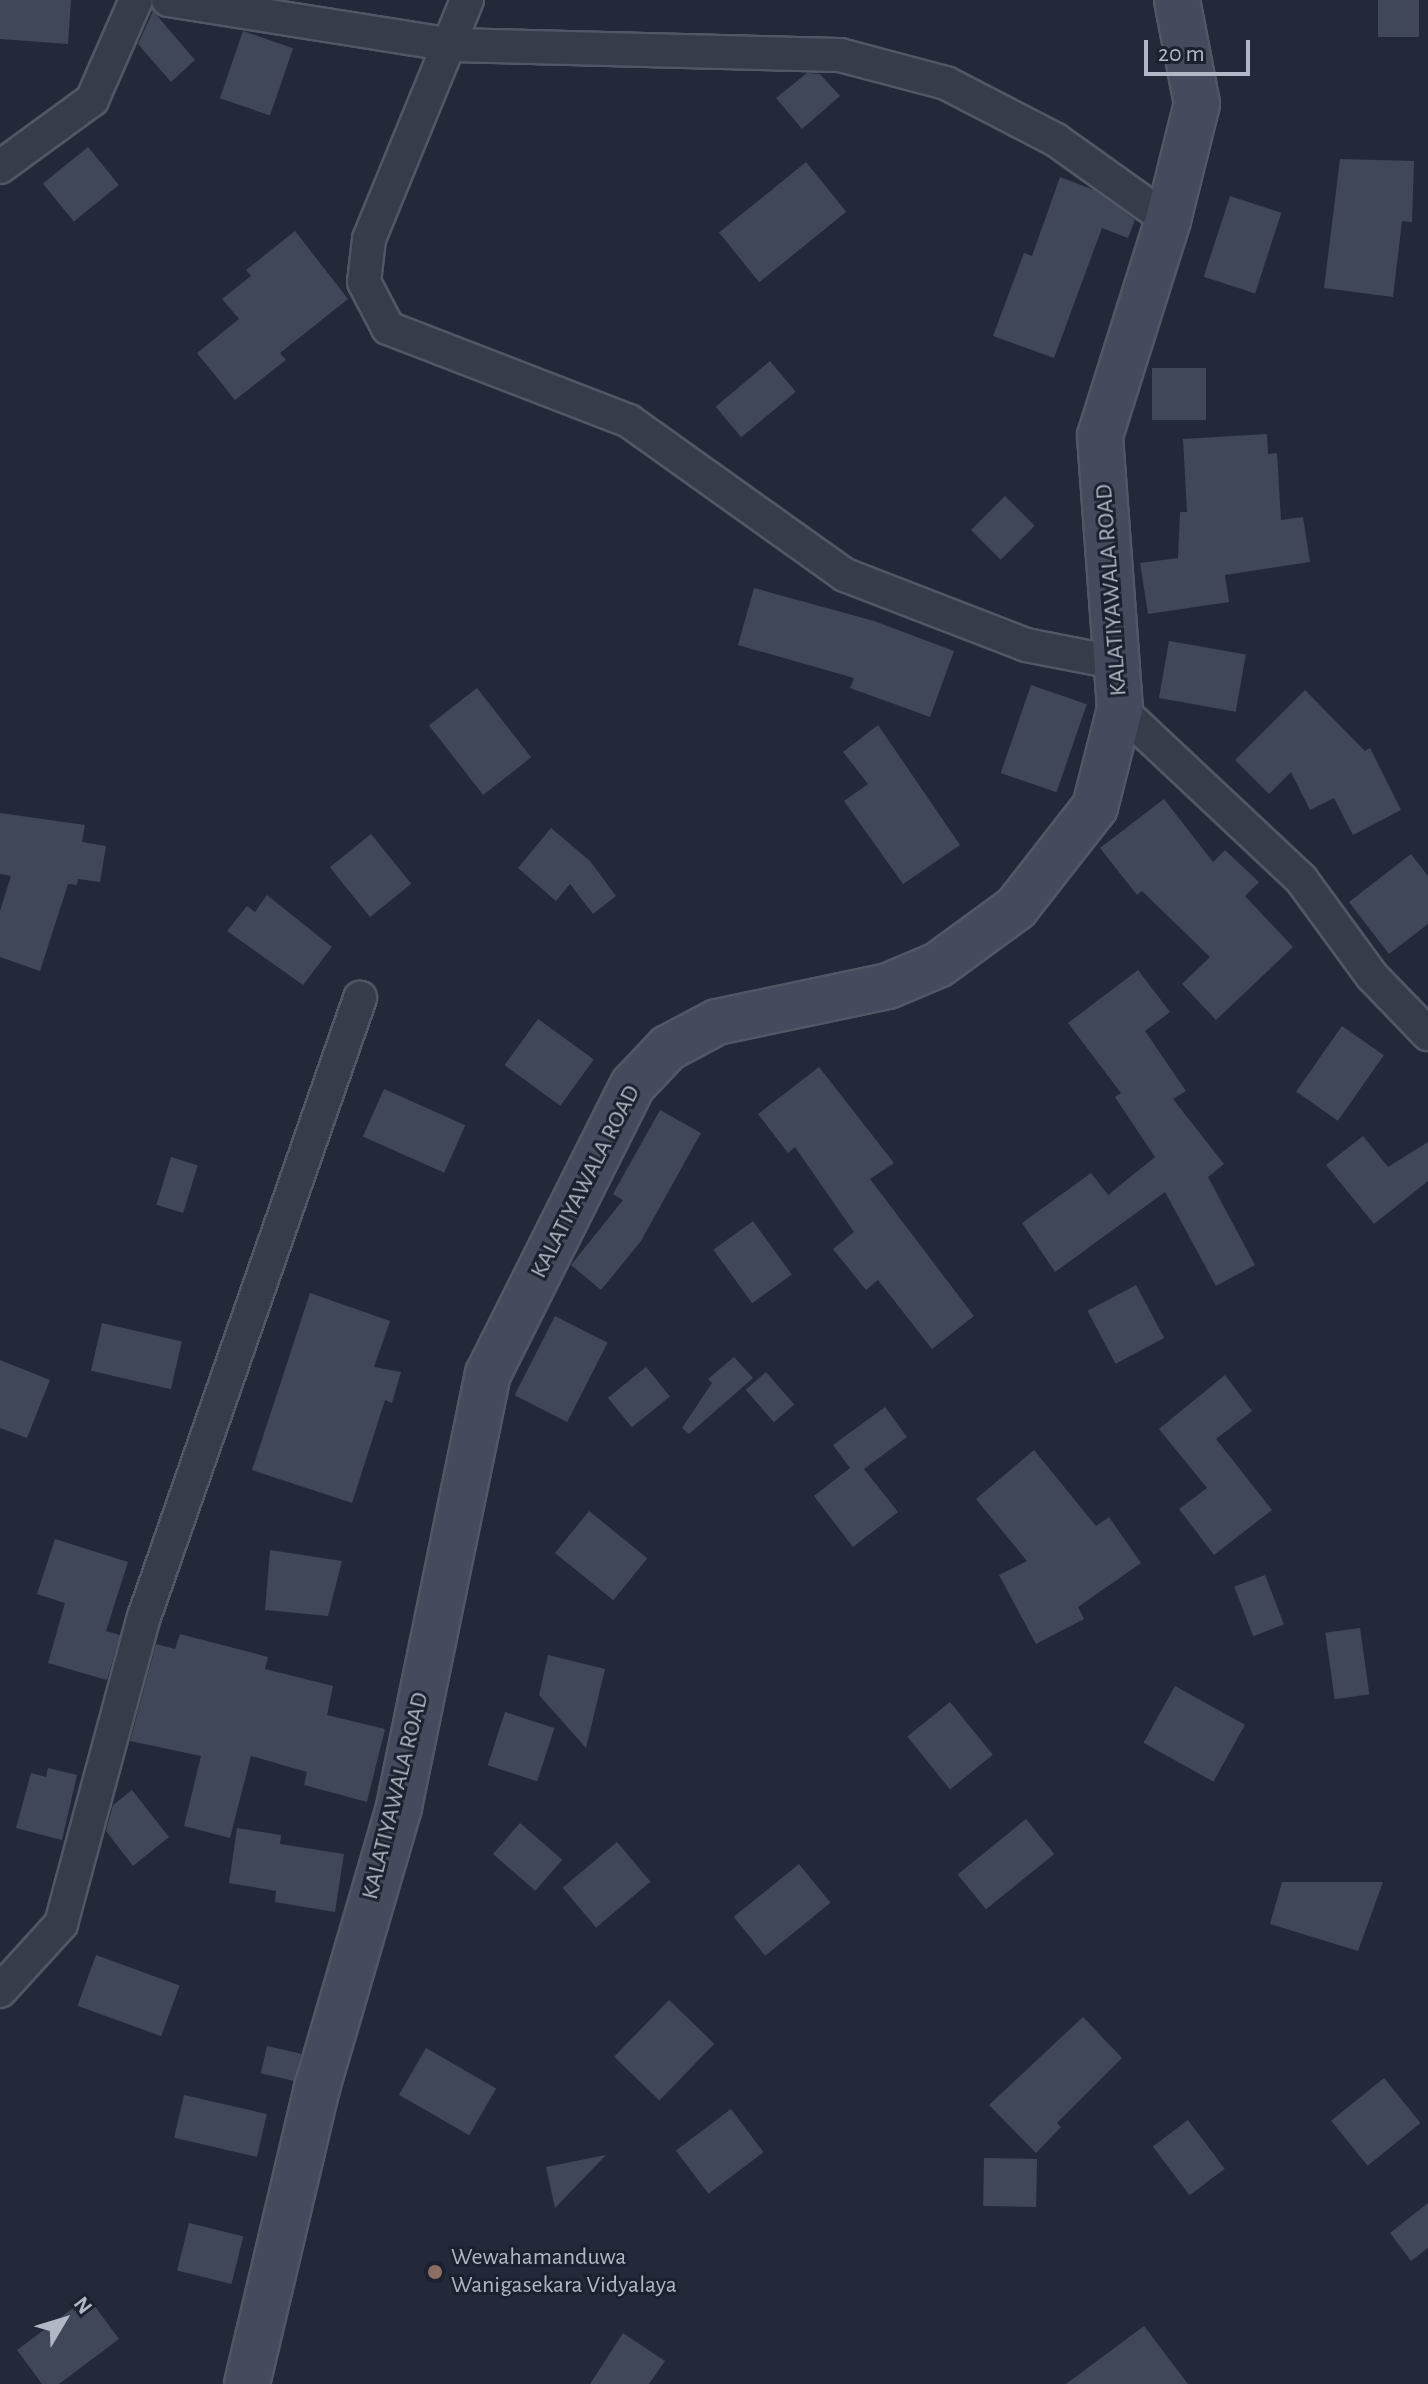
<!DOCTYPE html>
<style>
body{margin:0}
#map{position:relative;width:1428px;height:2384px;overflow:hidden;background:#242939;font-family:"Alegreya Sans",sans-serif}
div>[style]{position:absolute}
.building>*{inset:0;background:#404759;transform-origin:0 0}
.roads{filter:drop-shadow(2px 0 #525765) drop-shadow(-2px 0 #525765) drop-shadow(0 2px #525765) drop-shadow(0 -2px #525765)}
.street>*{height:32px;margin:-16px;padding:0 16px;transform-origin:16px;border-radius:16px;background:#373c4a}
.secondary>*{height:44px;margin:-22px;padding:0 22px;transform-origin:22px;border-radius:22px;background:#454a5d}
.dots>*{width:22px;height:22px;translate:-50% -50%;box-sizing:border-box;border:4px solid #1c212f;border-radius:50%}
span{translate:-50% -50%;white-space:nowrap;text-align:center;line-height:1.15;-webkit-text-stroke:6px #1c212f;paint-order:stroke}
.street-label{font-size:24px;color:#b2b7c6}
.poi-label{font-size:24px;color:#b2b7c6}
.left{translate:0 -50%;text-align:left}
.north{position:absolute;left:24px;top:2280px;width:80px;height:80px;-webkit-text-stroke:6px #1c212f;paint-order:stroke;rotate:52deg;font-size:22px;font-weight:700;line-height:32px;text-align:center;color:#b2b7c6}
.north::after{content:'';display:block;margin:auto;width:28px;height:36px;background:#b2b7c6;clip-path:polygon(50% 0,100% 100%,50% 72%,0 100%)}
.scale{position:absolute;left:1144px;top:40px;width:106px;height:36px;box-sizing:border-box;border:4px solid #b2b7c6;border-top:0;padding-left:10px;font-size:24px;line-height:28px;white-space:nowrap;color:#b2b7c6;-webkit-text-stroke:6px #1c212f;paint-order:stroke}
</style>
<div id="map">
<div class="building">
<i style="clip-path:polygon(0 0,71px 0,68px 44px,0 39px)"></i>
<i style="left:1378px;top:0;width:41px;height:37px"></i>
<i style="clip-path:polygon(153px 11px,195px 60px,171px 82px,138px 44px)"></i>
<i style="left:243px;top:31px;width:53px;height:71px;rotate:19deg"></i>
<i style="clip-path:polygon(807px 73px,820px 74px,840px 96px,802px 129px,776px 98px)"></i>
<i style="left:88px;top:147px;width:49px;height:58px;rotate:51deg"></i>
<i style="clip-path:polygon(1340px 159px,1414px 161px,1412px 222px,1402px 221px,1393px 297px,1324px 288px)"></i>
<i style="left:806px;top:162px;width:64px;height:112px;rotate:51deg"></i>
<i style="clip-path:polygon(1060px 177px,1094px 190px,1135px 220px,1128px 238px,1102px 228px,1054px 358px,993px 336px,1024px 253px,1032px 256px)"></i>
<i style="left:1230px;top:196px;width:54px;height:85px;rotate:18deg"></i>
<i style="clip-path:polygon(295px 231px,348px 299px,280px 353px,286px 360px,235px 400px,197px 353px,239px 319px,222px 299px,251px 276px,246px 270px)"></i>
<i style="left:770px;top:361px;width:40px;height:71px;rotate:50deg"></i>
<i style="left:1152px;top:368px;width:54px;height:52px"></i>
<i style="clip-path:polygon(1267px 434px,1268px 454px,1277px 453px,1281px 520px,1303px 517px,1310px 562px,1225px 575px,1229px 602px,1148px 614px,1140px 563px,1178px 558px,1180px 512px,1187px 512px,1183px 439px)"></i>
<i style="left:1005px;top:496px;width:42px;height:48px;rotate:45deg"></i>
<i style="clip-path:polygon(754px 588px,874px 621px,954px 651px,930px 717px,850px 688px,854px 678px,738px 645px)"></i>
<i style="left:1169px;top:641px;width:78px;height:58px;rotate:10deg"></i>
<i style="left:1031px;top:685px;width:59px;height:93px;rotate:19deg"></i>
<i style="left:477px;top:688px;width:88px;height:61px;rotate:52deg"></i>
<i style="clip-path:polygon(1305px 690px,1365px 751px,1370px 748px,1401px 810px,1353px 835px,1334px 798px,1310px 810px,1291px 772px,1269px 794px,1235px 760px)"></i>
<i style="clip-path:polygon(878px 725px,960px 845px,903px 884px,844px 801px,868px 784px,843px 752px)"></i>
<i style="clip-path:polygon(1164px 799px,1213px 862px,1225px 850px,1259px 882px,1245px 896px,1293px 947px,1216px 1020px,1182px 984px,1210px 957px,1142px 891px,1137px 895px,1100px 848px)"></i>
<i style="clip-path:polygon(0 813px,85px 825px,82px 842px,106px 846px,100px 882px,78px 879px,77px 885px,68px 884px,40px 971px,0 957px,0 911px,11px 876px,0 874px)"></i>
<i style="clip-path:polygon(551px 828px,590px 861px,616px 896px,593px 914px,570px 884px,556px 901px,518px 868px)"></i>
<i style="left:371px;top:834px;width:64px;height:53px;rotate:51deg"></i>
<i style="clip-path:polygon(1411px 854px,1428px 876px,1428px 924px,1389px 954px,1349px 902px)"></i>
<i style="clip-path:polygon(267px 895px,332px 947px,303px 985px,227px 931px,247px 906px,255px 912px)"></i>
<i style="clip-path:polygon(1138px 970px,1170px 1012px,1145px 1031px,1186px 1091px,1173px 1099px,1224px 1164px,1208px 1177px,1255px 1265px,1216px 1286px,1165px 1192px,1055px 1272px,1022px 1223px,1091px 1173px,1108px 1195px,1155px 1157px,1115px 1097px,1121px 1093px,1068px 1023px)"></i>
<i style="left:538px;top:1019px;width:69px;height:57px;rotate:36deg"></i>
<i style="left:1342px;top:1026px;width:51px;height:80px;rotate:35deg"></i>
<i style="clip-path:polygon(819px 1067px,894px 1163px,870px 1179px,974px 1316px,932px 1349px,878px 1280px,866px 1290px,833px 1249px,854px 1232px,795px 1147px,788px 1153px,758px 1114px)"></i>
<i style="left:384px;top:1089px;width:89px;height:52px;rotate:24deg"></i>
<i style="clip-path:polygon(660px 1110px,701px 1133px,641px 1241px,601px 1290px,571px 1265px,623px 1200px,613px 1194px)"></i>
<i style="clip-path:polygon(1363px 1136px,1388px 1167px,1428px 1142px,1428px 1181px,1374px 1224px,1326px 1165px)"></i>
<i style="left:171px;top:1157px;width:28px;height:50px;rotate:17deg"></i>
<i style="left:753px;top:1221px;width:66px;height:49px;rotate:54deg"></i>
<i style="left:1136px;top:1285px;width:60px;height:55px;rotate:62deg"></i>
<i style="clip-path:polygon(310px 1293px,390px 1321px,374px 1367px,401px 1372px,392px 1403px,385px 1400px,352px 1503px,252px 1470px)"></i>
<i style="left:555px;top:1316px;width:59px;height:89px;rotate:27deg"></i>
<i style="left:102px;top:1323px;width:82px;height:49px;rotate:13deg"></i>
<i style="clip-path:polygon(734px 1357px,753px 1378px,689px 1434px,682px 1428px,712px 1383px,708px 1379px)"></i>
<i style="clip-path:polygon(0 1360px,50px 1380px,27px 1438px,0 1428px)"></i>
<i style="left:646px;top:1367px;width:38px;height:49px;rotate:51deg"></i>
<i style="left:766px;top:1372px;width:43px;height:27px;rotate:49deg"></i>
<i style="clip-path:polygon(1225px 1375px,1252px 1411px,1216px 1439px,1272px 1510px,1214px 1555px,1179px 1509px,1207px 1488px,1159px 1429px)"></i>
<i style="clip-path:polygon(885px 1407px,907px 1437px,864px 1469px,898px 1512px,853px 1547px,814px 1496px,850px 1468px,833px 1445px)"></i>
<i style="clip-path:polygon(1034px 1450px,1096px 1526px,1109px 1517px,1141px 1563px,1078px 1607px,1084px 1619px,1036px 1644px,999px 1575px,1027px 1561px,976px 1499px)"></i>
<i style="left:589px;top:1511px;width:75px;height:54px;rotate:39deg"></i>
<i style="clip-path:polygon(55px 1539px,128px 1562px,106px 1631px,120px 1635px,107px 1680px,48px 1663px,65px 1603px,37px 1594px)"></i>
<i style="clip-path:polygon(270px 1550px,342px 1561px,328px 1616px,265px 1610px)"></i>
<i style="left:1265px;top:1575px;width:53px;height:33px;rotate:69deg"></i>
<i style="left:1360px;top:1628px;width:67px;height:35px;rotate:82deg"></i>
<i style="clip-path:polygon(180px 1634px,268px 1657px,265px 1669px,333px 1686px,327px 1715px,385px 1729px,367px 1802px,304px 1785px,307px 1772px,251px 1756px,230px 1838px,184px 1826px,201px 1756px,130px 1741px,156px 1644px,175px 1649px)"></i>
<i style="clip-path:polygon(548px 1655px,605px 1669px,586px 1748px,539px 1695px)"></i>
<i style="left:1175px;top:1686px;width:80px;height:65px;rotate:29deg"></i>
<i style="left:950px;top:1702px;width:68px;height:55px;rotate:51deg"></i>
<i style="left:505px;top:1712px;width:52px;height:56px;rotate:18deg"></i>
<i style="clip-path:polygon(48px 1768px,77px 1775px,62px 1840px,16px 1828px,31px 1773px,46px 1777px)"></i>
<i style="clip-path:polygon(132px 1790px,169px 1837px,133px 1866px,106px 1831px,113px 1805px)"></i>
<i style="left:1026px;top:1819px;width:45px;height:88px;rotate:51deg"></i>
<i style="left:520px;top:1823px;width:56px;height:41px;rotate:41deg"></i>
<i style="clip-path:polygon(237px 1828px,281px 1835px,280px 1844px,344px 1854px,335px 1912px,275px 1902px,276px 1891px,229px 1883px)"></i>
<i style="left:617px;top:1842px;width:52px;height:71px;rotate:50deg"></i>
<i style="left:799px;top:1864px;width:50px;height:84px;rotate:51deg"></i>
<i style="clip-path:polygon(1282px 1882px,1383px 1882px,1358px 1951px,1270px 1924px)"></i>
<i style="left:96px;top:1955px;width:89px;height:54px;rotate:20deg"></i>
<i style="left:669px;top:2000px;width:63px;height:79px;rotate:44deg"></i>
<i style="clip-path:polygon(1083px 2017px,1122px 2058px,1057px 2123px,1061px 2127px,1036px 2153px,989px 2105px)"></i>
<i style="left:267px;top:2046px;width:35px;height:28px;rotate:13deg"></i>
<i style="left:426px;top:2048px;width:81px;height:54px;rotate:30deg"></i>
<i style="left:1384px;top:2078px;width:58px;height:68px;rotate:51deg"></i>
<i style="left:184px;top:2095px;width:85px;height:44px;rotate:13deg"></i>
<i style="left:731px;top:2109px;width:54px;height:69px;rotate:53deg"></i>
<i style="left:1188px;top:2120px;width:61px;height:44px;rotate:53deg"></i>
<i style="clip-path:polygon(606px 2155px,555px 2208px,546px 2167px)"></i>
<i style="left:984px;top:2158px;width:53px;height:48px;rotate:1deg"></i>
<i style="clip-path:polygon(1428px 2203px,1428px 2248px,1411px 2261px,1390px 2233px)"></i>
<i style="left:189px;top:2223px;width:56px;height:49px;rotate:14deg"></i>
<i style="clip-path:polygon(88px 2297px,119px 2339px,59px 2384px,42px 2384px,17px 2350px)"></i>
<i style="clip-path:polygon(1144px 2326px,1188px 2384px,1066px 2384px)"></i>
<i style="clip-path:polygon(623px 2333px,665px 2361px,649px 2384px,590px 2384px)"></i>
</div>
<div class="roads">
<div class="street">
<i style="left:168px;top:0;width:287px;rotate:9deg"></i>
<i style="left:451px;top:45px;width:389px;rotate:1.5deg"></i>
<i style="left:840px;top:55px;width:110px;rotate:14.8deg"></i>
<i style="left:946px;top:83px;width:124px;rotate:27.4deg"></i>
<i style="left:1056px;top:140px;width:138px;rotate:35.5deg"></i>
<i style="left:467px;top:0;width:258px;rotate:112.3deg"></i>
<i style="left:369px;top:239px;width:43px;rotate:96.6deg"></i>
<i style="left:364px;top:282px;width:52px;rotate:62.4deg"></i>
<i style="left:388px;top:328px;width:258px;rotate:21.1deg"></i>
<i style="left:629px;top:421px;width:265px;rotate:35.5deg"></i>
<i style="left:845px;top:575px;width:194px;rotate:21.1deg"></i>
<i style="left:1026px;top:645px;width:95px;rotate:11deg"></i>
<i style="left:0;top:167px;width:114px;rotate:-36.1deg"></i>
<i style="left:92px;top:100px;width:109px;rotate:-66.3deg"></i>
<i style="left:1120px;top:709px;width:248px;rotate:43.2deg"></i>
<i style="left:1301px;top:879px;width:120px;rotate:53.8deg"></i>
<i style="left:1372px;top:976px;width:81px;rotate:46deg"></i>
<i style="left:0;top:1991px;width:91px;rotate:-47.7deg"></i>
<i style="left:61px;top:1924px;width:318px;rotate:-74.9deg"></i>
<i style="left:144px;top:1617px;width:656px;rotate:-70.76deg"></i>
</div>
<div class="secondary">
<i style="left:247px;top:2384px;width:304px;rotate:-76.7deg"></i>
<i style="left:317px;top:2088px;width:293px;rotate:-73.7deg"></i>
<i style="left:399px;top:1807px;width:442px;rotate:-78.4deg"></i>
<i style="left:488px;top:1374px;width:323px;rotate:-63.4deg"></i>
<i style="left:633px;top:1085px;width:51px;rotate:-46.6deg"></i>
<i style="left:668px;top:1048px;width:55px;rotate:-28deg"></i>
<i style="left:717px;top:1022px;width:175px;rotate:-11.9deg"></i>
<i style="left:888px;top:986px;width:54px;rotate:-22.8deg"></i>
<i style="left:938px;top:965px;width:97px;rotate:-36.2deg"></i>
<i style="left:1016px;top:908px;width:128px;rotate:-52deg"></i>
<i style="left:1095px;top:807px;width:101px;rotate:-75.7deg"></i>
<i style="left:1120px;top:709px;width:274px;rotate:-94.2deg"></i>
<i style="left:1100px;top:436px;width:226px;rotate:-72.5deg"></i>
<i style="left:1168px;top:220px;width:120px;rotate:-76deg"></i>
<i style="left:1197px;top:104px;width:106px;rotate:-100.9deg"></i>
</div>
</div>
<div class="dots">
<i style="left:435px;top:2272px;background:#8d6e63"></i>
</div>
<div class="street-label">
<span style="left:1112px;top:590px;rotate:-94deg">KALATIYAWALA ROAD</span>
<span style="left:586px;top:1182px;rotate:-63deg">KALATIYAWALA ROAD</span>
<span style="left:396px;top:1796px;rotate:-76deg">KALATIYAWALA ROAD</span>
</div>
<div class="poi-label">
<span class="left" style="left:451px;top:2272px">Wewahamanduwa<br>Wanigasekara Vidyalaya</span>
</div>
<div class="north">N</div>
<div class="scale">20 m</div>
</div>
